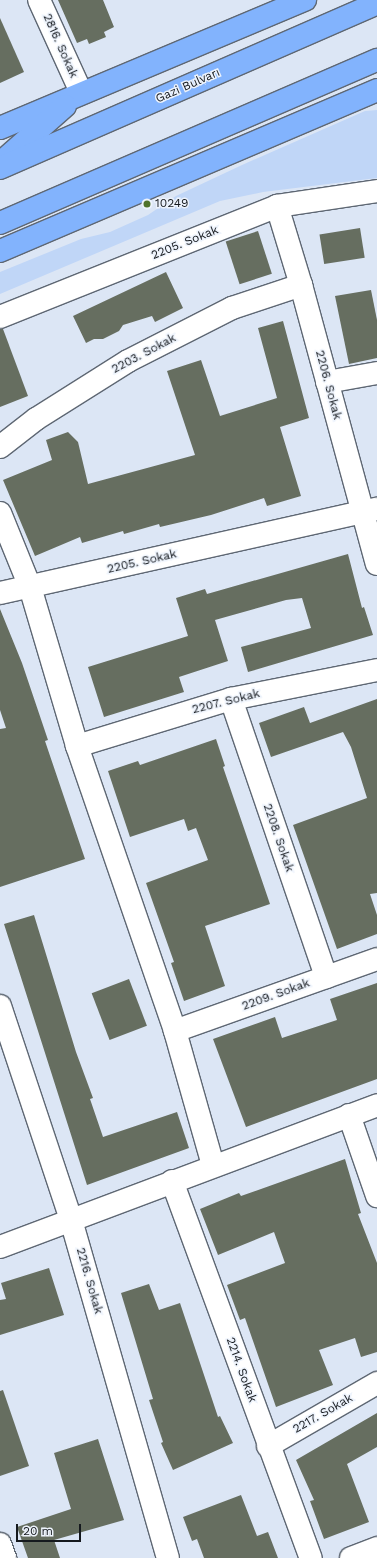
<!DOCTYPE html>
<meta charset="utf-8">
<style>
body{margin:0}
#map{position:relative;width:377px;height:1558px;overflow:hidden;background:#dce6f5;font-family:"Work Sans",sans-serif}
div>[style]{position:absolute}
.green>*{inset:0;background:#c0d6f7}
.building>*{inset:0;background:#666e60;transform-origin:0 0}
.roads{filter:drop-shadow(1px 0 #5e6773) drop-shadow(-1px 0 #5e6773) drop-shadow(0 1px #5e6773) drop-shadow(0 -1px #5e6773)}
.street>*{height:22px;margin:-11px;padding:0 11px;transform-origin:11px;border-radius:11px;background:#fff}
.highway>*{height:22px;margin:-11px;padding:0 11px;transform-origin:11px;border-radius:11px;background:#82b3fd}
.dots>*{width:11px;height:11px;translate:-50% -50%;box-sizing:border-box;border:2px solid #edf3fc;border-radius:50%}
span{translate:-50% -50%;white-space:nowrap;text-align:center;line-height:1.15;-webkit-text-stroke:3px #edf3fc;paint-order:stroke}
.street-label{font-size:12px;color:#15191e}
.poi-label{font-size:12px;color:#15191e}
.left{translate:0 -50%;text-align:left}
.scale{position:absolute;left:16px;top:1524px;width:65px;height:18px;box-sizing:border-box;border:2px solid #15191e;border-top:0;padding-left:5px;font-size:12px;line-height:14px;white-space:nowrap;color:#15191e;-webkit-text-stroke:3px #edf3fc;paint-order:stroke}
</style>
<div id="map">
<div class="green">
<i style="clip-path:polygon(377px 110px,377px 178px,263px 192px,220px 201px,0 294px,0 272px,81px 239px,110px 232px,148px 215px,176px 196px,242px 165px,365px 111px)"></i>
</div>
<div class="building">
<i style="clip-path:polygon(58px 0,103px 0,114px 27px,104px 32px,106px 37px,89px 44px,87px 39px,77px 43px)"></i>
<i style="clip-path:polygon(0 18px,24px 72px,0 83px)"></i>
<i style="left:360px;top:228px;width:30px;height:41px;rotate:81deg"></i>
<i style="left:258px;top:231px;width:45px;height:34px;rotate:72deg"></i>
<i style="clip-path:polygon(166px 272px,183px 308px,155px 322px,152px 316px,123px 325px,119px 331px,103px 339px,94px 339px,86px 343px,73px 316px)"></i>
<i style="clip-path:polygon(371px 290px,377px 320px,377px 358px,349px 364px,335px 296px)"></i>
<i style="clip-path:polygon(283px 321px,309px 418px,280px 427px,301px 496px,267px 506px,264px 498px,211px 515px,160px 527px,159px 524px,124px 534px,123px 531px,82px 543px,80px 537px,35px 556px,3px 480px,52px 460px,46px 440px,68px 432px,78px 442px,88px 484px,195px 455px,167px 371px,201px 360px,220px 416px,277px 398px,258px 328px)"></i>
<i style="clip-path:polygon(0 329px,3px 329px,28px 396px,0 407px)"></i>
<i style="clip-path:polygon(348px 554px,362px 608px,364px 607px,373px 635px,248px 672px,241px 647px,311px 628px,302px 598px,286px 600px,215px 620px,228px 661px,179px 677px,184px 692px,104px 717px,88px 667px,188px 636px,176px 598px,205px 589px,207px 594px)"></i>
<i style="clip-path:polygon(0 609px,22px 663px,48px 740px,45px 741px,85px 859px,0 887px,0 729px,6px 728px,0 710px)"></i>
<i style="clip-path:polygon(377px 699px,377px 893px,370px 894px,377px 915px,377px 934px,337px 949px,293px 825px,367px 798px,351px 747px,343px 732px,271px 757px,259px 723px,304px 707px,310px 723px)"></i>
<i style="clip-path:polygon(216px 739px,225px 766px,223px 767px,270px 904px,205px 926px,225px 986px,184px 1001px,171px 963px,174px 962px,146px 883px,208px 860px,196px 828px,188px 831px,184px 819px,130px 837px,108px 771px,138px 761px,140px 765px)"></i>
<i style="clip-path:polygon(34px 915px,76px 1052px,93px 1098px,90px 1099px,103px 1137px,177px 1112px,189px 1148px,87px 1185px,4px 924px)"></i>
<i style="left:129px;top:979px;width:50px;height:40px;rotate:69deg"></i>
<i style="clip-path:polygon(377px 983px,377px 1079px,246px 1127px,213px 1039px,275px 1017px,282px 1038px,337px 1020px,330px 999px)"></i>
<i style="clip-path:polygon(345px 1159px,361px 1213px,358px 1214px,377px 1263px,377px 1352px,361px 1357px,355px 1338px,319px 1350px,333px 1385px,276px 1407px,245px 1318px,240px 1320px,227px 1285px,285px 1263px,274px 1232px,218px 1255px,200px 1209px,239px 1193px,241px 1196px)"></i>
<i style="clip-path:polygon(49px 1268px,64px 1315px,0 1335px,0 1300px,6px 1299px,1px 1283px)"></i>
<i style="clip-path:polygon(149px 1284px,159px 1310px,180px 1303px,218px 1417px,220px 1416px,233px 1443px,173px 1470px,161px 1443px,163px 1442px,149px 1400px,153px 1399px,121px 1293px)"></i>
<i style="clip-path:polygon(3px 1390px,29px 1466px,0 1476px,0 1391px)"></i>
<i style="clip-path:polygon(377px 1413px,377px 1447px,347px 1464px,369px 1522px,324px 1539px,310px 1501px,314px 1500px,296px 1460px)"></i>
<i style="clip-path:polygon(98px 1439px,124px 1520px,54px 1540px,60px 1558px,28px 1558px,17px 1527px,71px 1509px,54px 1453px)"></i>
<i style="clip-path:polygon(241px 1495px,257px 1536px,268px 1532px,278px 1558px,204px 1558px,197px 1539px,192px 1541px,183px 1517px)"></i>
</div>
<div class="roads">
<div class="street">
<i style="left:39px;top:0;width:101px;rotate:65.5deg"></i>
<i style="left:277px;top:206px;width:83px;rotate:73.1deg"></i>
<i style="left:301px;top:285px;width:289px;rotate:74.8deg"></i>
<i style="left:0;top:317px;width:298px;rotate:-21.8deg"></i>
<i style="left:277px;top:206px;width:101px;rotate:-8.5deg"></i>
<i style="left:327px;top:382px;width:51px;rotate:-10.2deg"></i>
<i style="left:0;top:447px;width:46px;rotate:-37.9deg"></i>
<i style="left:36px;top:419px;width:109px;rotate:-32.2deg"></i>
<i style="left:128px;top:361px;width:117px;rotate:-27deg"></i>
<i style="left:232px;top:308px;width:73px;rotate:-18.4deg"></i>
<i style="left:0;top:513px;width:80px;rotate:67.9deg"></i>
<i style="left:30px;top:587px;width:166px;rotate:73.5deg"></i>
<i style="left:77px;top:746px;width:301px;rotate:71deg"></i>
<i style="left:175px;top:1031px;width:139px;rotate:74.2deg"></i>
<i style="left:0;top:593px;width:386px;rotate:-12.6deg"></i>
<i style="left:231px;top:699px;width:294px;rotate:71.1deg"></i>
<i style="left:77px;top:746px;width:161px;rotate:-17deg"></i>
<i style="left:231px;top:699px;width:149px;rotate:-11.2deg"></i>
<i style="left:0;top:1006px;width:225px;rotate:71.6deg"></i>
<i style="left:71px;top:1220px;width:352px;rotate:74deg"></i>
<i style="left:175px;top:1031px;width:214px;rotate:-19.6deg"></i>
<i style="left:349px;top:1115px;width:86px;rotate:70.9deg"></i>
<i style="left:172px;top:1181px;width:402px;rotate:69.8deg"></i>
<i style="left:0;top:1247px;width:403px;rotate:-20.6deg"></i>
<i style="left:268px;top:1446px;width:126px;rotate:-30deg"></i>
<i style="left:0;top:1544px;width:15px;rotate:70deg"></i>
<i style="left:351px;top:1558px;width:28px;rotate:-21deg"></i>
</div>
<div class="highway">
<i style="left:0;top:128px;width:331px;rotate:-22.8deg"></i>
<i style="left:5px;top:159px;width:80px;rotate:-41.5deg"></i>
<i style="left:0;top:168px;width:412px;rotate:-23.6deg"></i>
<i style="left:0;top:223px;width:411px;rotate:-23.4deg"></i>
<i style="left:0;top:251px;width:410px;rotate:-23.1deg"></i>
</div>
</div>
<div class="dots">
<i style="left:147px;top:204px;background:#50732b"></i>
</div>
<div class="street-label">
<span style="left:60px;top:46px;rotate:66deg">2816. Sokak</span>
<span style="left:188px;top:86px;rotate:-24deg">Gazi Bulvarı</span>
<span style="left:185px;top:243px;rotate:-22deg">2205. Sokak</span>
<span style="left:144px;top:354px;rotate:-28deg">2203. Sokak</span>
<span style="left:328px;top:385px;rotate:75deg">2206. Sokak</span>
<span style="left:142px;top:562px;rotate:-13deg">2205. Sokak</span>
<span style="left:226px;top:702px;rotate:-14deg">2207. Sokak</span>
<span style="left:278px;top:838px;rotate:71deg">2208. Sokak</span>
<span style="left:276px;top:995px;rotate:-20deg">2209. Sokak</span>
<span style="left:89px;top:1281px;rotate:74deg">2216. Sokak</span>
<span style="left:241px;top:1370px;rotate:70deg">2214. Sokak</span>
<span style="left:323px;top:1414px;rotate:-30deg">2217. Sokak</span>
</div>
<div class="poi-label">
<span class="left" style="left:155px;top:204px">10249</span>
</div>
<div class="scale">20 m</div>
</div>
